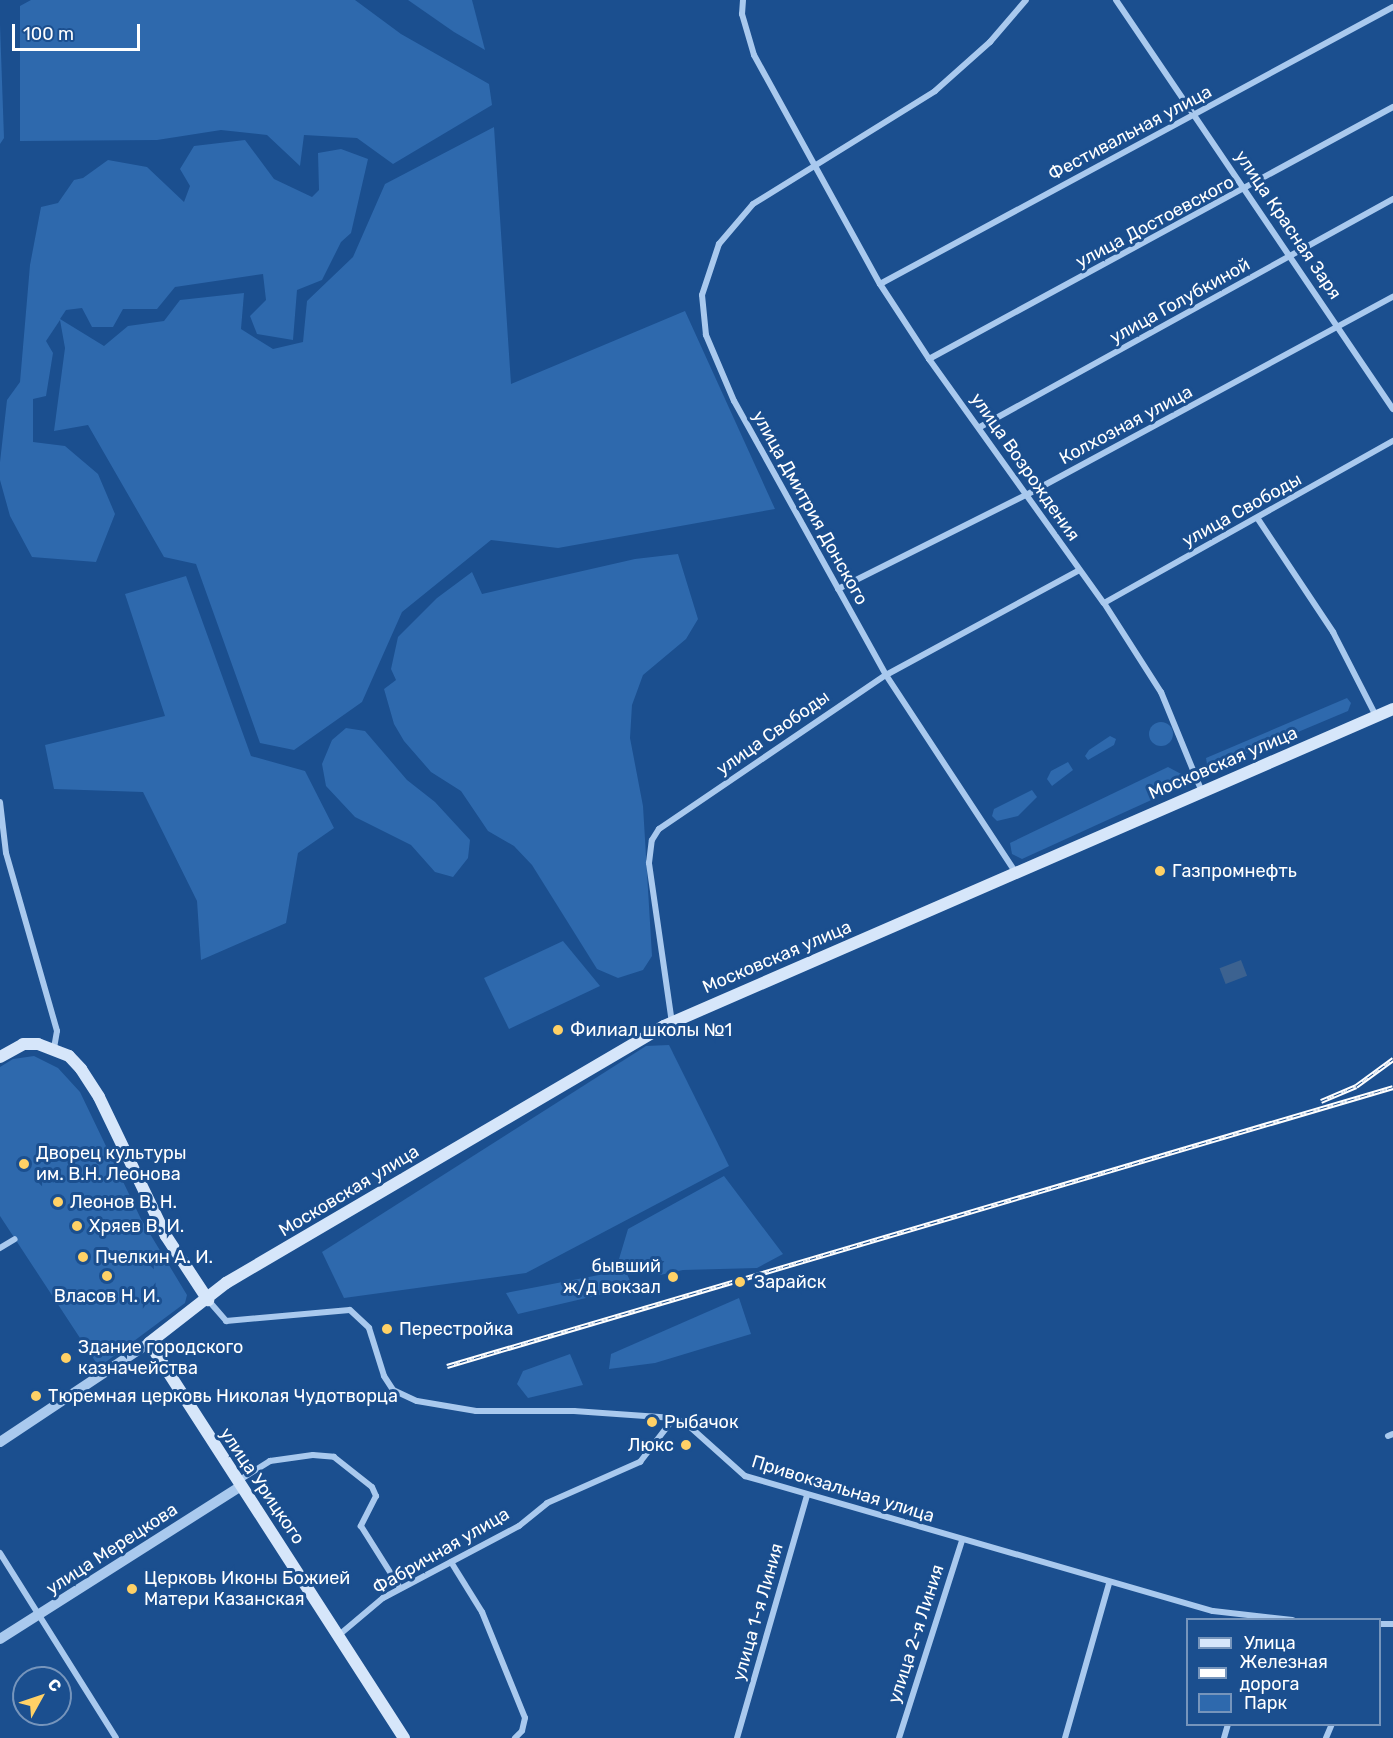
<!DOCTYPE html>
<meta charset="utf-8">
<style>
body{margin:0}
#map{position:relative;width:1393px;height:1738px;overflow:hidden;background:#1b4f8f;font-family:Rubik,sans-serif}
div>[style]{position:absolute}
.green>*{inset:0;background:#2e69ad}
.round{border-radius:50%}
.water>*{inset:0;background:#3c6290;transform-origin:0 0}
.minor>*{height:6px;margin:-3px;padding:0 3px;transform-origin:3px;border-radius:3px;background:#a9c9ee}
.tertiary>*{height:10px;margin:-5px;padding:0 5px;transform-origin:5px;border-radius:5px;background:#a9c9ee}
.secondary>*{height:12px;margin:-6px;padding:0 6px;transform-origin:6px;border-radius:6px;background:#d6e6fa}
.rail>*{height:4.5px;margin-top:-2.25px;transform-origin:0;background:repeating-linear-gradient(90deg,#1b4f8f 0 7px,#fff 0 14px);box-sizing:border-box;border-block:2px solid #fff}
.dots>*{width:16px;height:16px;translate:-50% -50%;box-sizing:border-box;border:3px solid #1b4f8f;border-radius:50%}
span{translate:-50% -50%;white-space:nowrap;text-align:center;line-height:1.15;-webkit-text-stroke:6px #1b4f8f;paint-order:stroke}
.street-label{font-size:18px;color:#fff}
.poi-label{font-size:18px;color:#fff}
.left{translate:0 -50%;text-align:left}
.right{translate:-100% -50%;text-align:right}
.legend{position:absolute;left:1186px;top:1618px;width:195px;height:108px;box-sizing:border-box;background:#1b4f8f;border:2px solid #7695bc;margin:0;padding:8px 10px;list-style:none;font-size:18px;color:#fff}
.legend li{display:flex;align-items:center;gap:12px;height:30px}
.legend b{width:30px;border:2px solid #7695bc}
.north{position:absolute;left:12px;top:1666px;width:60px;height:60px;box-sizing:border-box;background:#1b4f8f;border:2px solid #7695bc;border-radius:50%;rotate:50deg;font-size:16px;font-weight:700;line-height:24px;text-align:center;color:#fff}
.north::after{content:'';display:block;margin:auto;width:21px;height:27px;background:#ffd166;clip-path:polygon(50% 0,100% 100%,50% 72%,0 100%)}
.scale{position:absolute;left:12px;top:24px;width:128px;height:27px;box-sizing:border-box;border:3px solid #fff;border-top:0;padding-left:8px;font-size:18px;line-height:21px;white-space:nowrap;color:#fff;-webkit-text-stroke:4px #1b4f8f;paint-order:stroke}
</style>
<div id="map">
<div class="green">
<i style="clip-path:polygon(31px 0,355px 0,401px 34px,489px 84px,492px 105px,393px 164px,357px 138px,304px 135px,300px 166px,267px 135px,221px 130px,157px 140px,20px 141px,20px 6px)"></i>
<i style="clip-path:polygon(408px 0,472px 0,485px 50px,454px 32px)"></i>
<i style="clip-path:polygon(0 25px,4px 138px,0 144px)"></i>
<i style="clip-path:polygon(494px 127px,511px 384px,685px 311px,775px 509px,558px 548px,491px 540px,402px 612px,362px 702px,294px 750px,260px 743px,196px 564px,164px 557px,88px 425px,54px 431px,65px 348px,60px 320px,46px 341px,53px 353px,46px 396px,33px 399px,33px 442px,65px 446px,98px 474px,115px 514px,96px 562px,32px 557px,10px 516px,0 480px,0 462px,7px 400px,20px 382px,30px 265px,41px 207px,58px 203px,74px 180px,83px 178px,108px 160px,147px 167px,184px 202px,190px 186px,180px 169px,194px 146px,245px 140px,274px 179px,312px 197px,319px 190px,318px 153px,341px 149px,368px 159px,351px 233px,341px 242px,322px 280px,297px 290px,293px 340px,257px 334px,250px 316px,266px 300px,263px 274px,175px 287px,157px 309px,123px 309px,113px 327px,92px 327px,82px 308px,66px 310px,60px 319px,104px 346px,128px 326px,164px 321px,180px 300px,244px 293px,241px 329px,273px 349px,303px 342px,307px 301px,353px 257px,385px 184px)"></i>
<i style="clip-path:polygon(678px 554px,698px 619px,686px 639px,643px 675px,632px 705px,630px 738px,643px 806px,652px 956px,643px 970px,618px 978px,597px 969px,532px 865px,514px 846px,488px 831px,461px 791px,431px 772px,404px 741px,394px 724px,384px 689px,396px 680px,391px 669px,398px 637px,437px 598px,472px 572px,482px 594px,635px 559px)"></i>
<i style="clip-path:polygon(186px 576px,251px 756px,305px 771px,334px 828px,298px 853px,286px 923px,201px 960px,197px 901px,143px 792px,54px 789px,45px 745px,165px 716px,125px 594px)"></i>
<i style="clip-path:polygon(1347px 698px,1351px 703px,1348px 711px,1212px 768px,1207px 764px,1206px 758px)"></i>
<i class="round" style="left:1149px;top:722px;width:24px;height:24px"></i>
<i style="clip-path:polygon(346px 728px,365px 731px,407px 780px,435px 802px,470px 840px,468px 858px,453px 877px,435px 872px,411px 845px,355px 817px,326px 786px,322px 764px,332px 740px)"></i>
<i style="clip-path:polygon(1110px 736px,1116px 739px,1114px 745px,1088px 760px,1085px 756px,1089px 750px)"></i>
<i style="clip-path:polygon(1068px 762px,1073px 770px,1052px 786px,1047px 779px,1051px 771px)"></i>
<i style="clip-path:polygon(1168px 767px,1183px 775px,1182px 786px,1022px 859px,1012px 854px,1010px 843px)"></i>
<i style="clip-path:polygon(1032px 790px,1037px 797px,1018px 816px,997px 821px,992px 816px,994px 809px)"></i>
<i style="clip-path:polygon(563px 941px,600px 986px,509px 1029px,484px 978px)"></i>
<i style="clip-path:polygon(669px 1045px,729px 1166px,526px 1273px,344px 1298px,322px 1252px,646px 1046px)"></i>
<i style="clip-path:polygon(34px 1056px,58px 1068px,80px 1092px,141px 1219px,187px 1295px,185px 1303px,99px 1367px,0 1216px,0 1067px,13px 1059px)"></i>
<i style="clip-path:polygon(724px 1176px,783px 1254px,757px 1268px,683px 1270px,660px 1275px,619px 1259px,628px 1229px)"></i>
<i style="clip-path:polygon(625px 1270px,633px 1287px,518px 1314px,506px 1293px)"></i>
<i style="clip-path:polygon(739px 1298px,751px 1334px,655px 1363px,609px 1369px,611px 1354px)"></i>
<i style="clip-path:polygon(570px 1354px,583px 1385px,528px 1398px,517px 1384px,523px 1371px)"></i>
</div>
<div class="water">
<i style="left:1241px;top:960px;width:17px;height:23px;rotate:69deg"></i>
</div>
<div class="minor">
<i style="left:743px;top:0;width:14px;rotate:94deg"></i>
<i style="left:742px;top:14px;width:43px;rotate:73.7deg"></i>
<i style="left:754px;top:55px;width:261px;rotate:61.2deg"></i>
<i style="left:880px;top:284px;width:90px;rotate:56.8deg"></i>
<i style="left:929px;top:359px;width:300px;rotate:54.4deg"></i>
<i style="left:1104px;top:603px;width:106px;rotate:57.4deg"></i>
<i style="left:1161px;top:692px;width:108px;rotate:67.7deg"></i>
<i style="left:1116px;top:0;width:494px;rotate:55.9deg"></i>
<i style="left:880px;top:284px;width:583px;rotate:-28.37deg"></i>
<i style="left:929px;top:359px;width:528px;rotate:-28.51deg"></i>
<i style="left:980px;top:427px;width:472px;rotate:-28.9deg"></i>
<i style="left:1258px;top:519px;width:136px;rotate:56.4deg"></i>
<i style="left:1333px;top:632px;width:94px;rotate:62.9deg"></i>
<i style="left:838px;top:589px;width:212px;rotate:-26.6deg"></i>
<i style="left:1028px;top:494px;width:415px;rotate:-28.4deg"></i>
<i style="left:1104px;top:603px;width:331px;rotate:-29.3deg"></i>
<i style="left:0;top:802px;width:51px;rotate:83.3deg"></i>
<i style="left:6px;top:853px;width:185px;rotate:74deg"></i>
<i style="left:57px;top:1031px;width:17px;rotate:100deg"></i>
<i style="left:1016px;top:873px;width:237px;rotate:-123.3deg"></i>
<i style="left:886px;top:675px;width:313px;rotate:-119deg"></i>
<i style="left:734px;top:401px;width:72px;rotate:-113deg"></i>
<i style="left:706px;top:335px;width:40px;rotate:-95.7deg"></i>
<i style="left:702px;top:295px;width:54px;rotate:-71.6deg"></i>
<i style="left:719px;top:244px;width:52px;rotate:-49.6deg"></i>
<i style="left:753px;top:204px;width:214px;rotate:-31.8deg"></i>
<i style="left:935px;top:91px;width:74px;rotate:-41.7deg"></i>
<i style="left:990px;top:42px;width:55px;rotate:-49.4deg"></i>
<i style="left:672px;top:1023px;width:162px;rotate:-98.2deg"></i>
<i style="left:649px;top:863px;width:23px;rotate:-83deg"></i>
<i style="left:652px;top:840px;width:13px;rotate:-58deg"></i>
<i style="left:659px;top:829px;width:274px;rotate:-34.2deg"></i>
<i style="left:886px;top:675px;width:220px;rotate:-28.5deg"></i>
<i style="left:0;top:1248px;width:17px;rotate:-31deg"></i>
<i style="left:208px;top:1300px;width:28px;rotate:49deg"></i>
<i style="left:226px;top:1321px;width:124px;rotate:-5.1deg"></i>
<i style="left:350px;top:1310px;width:26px;rotate:43deg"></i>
<i style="left:369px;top:1328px;width:50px;rotate:72.6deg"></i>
<i style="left:384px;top:1376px;width:17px;rotate:57deg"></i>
<i style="left:393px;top:1390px;width:26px;rotate:25deg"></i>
<i style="left:417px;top:1401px;width:60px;rotate:9.6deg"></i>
<i style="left:476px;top:1411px;width:98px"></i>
<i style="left:574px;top:1411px;width:100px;rotate:4deg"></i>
<i style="left:674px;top:1418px;width:17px;rotate:28deg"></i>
<i style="left:689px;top:1426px;width:75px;rotate:41.8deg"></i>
<i style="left:745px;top:1476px;width:487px;rotate:16.1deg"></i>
<i style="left:1213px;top:1611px;width:80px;rotate:6.5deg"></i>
<i style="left:1388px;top:1436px;width:5px;rotate:-22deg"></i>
<i style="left:238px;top:1481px;width:38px;rotate:-32deg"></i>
<i style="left:270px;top:1461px;width:43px;rotate:-7.9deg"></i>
<i style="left:313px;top:1455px;width:21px;rotate:5deg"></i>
<i style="left:334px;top:1457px;width:48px;rotate:38.3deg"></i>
<i style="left:372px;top:1487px;width:10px;rotate:66deg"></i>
<i style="left:376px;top:1496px;width:34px;rotate:117deg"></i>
<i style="left:361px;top:1526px;width:73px;rotate:57.8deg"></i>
<i style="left:0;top:1553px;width:218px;rotate:57.9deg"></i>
<i style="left:451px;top:1562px;width:59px;rotate:58.2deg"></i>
<i style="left:482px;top:1612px;width:114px;rotate:67.9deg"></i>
<i style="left:525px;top:1718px;width:13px;rotate:103deg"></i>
<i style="left:522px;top:1731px;width:10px;rotate:135deg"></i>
<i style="left:1380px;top:1624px;width:13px"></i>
<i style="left:339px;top:1635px;width:57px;rotate:-40.1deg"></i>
<i style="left:383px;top:1598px;width:154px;rotate:-27.9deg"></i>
<i style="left:519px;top:1526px;width:36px;rotate:-39deg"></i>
<i style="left:547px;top:1503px;width:102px;rotate:-23.8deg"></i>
<i style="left:640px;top:1462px;width:56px;rotate:-52.3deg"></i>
<i style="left:737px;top:1738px;width:253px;rotate:-73.9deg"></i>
<i style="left:899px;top:1738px;width:208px;rotate:-72.3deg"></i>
<i style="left:1065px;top:1738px;width:160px;rotate:-74.1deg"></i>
<i style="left:1224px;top:1738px;width:15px;rotate:-74deg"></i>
<i style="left:1326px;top:1738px;width:15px;rotate:-67deg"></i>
</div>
<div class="tertiary">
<i style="left:0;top:1442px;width:179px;rotate:-33.6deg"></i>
<i style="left:0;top:1639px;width:285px;rotate:-32.4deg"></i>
</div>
<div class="secondary">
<i style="left:0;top:1057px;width:26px;rotate:-29deg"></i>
<i style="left:23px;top:1044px;width:15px"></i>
<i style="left:38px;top:1044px;width:33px;rotate:21deg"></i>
<i style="left:69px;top:1056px;width:18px;rotate:47deg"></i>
<i style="left:81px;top:1069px;width:33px;rotate:57deg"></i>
<i style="left:99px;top:1097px;width:154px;rotate:64.3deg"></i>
<i style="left:166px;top:1236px;width:77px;rotate:56.7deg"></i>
<i style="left:404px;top:1738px;width:470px;rotate:-122.8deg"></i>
<i style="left:149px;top:1343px;width:98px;rotate:-37.9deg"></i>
<i style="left:226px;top:1283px;width:508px;rotate:-30.4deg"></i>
<i style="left:664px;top:1026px;width:795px;rotate:-23.5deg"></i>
</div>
<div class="rail">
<i style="left:1321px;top:1101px;width:38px;rotate:-23deg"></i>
<i style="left:1356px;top:1086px;width:46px;rotate:-36.1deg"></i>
<i style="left:447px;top:1366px;width:986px;rotate:-16.43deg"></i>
</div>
<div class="dots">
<i style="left:1160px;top:871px;background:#ffd166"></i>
<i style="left:558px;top:1030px;background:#ffd166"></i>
<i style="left:24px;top:1164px;background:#ffd166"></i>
<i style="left:58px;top:1202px;background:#ffd166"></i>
<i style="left:77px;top:1226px;background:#ffd166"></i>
<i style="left:83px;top:1257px;background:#ffd166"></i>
<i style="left:107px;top:1276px;background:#ffd166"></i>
<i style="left:673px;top:1277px;background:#ffd166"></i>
<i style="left:740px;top:1282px;background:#ffd166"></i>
<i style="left:387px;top:1329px;background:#ffd166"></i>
<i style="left:66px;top:1358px;background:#ffd166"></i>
<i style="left:36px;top:1396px;background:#ffd166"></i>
<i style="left:652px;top:1422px;background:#ffd166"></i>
<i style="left:686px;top:1445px;background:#ffd166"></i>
<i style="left:132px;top:1589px;background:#ffd166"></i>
</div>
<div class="street-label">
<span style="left:1130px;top:133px;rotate:-28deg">Фестивальная улица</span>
<span style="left:1155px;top:222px;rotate:-28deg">улица Достоевского</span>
<span style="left:1288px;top:225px;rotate:56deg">улица Красная Заря</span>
<span style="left:1180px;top:301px;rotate:-29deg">улица Голубкиной</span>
<span style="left:1126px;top:425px;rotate:-28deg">Колхозная улица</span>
<span style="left:1025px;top:467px;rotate:55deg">улица Возрождения</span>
<span style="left:810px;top:508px;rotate:61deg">улица Дмитрия Донского</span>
<span style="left:1242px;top:510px;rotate:-29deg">улица Свободы</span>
<span style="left:773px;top:733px;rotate:-35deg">улица Свободы</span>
<span style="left:1223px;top:763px;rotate:-23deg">Московская улица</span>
<span style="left:777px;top:957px;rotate:-23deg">Московская улица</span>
<span style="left:349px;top:1191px;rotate:-31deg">Московская улица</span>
<span style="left:262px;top:1486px;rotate:56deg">улица Урицкого</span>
<span style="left:843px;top:1489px;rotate:17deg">Привокзальная улица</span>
<span style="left:112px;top:1549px;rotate:-33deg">улица Мерецкова</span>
<span style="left:441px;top:1551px;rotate:-30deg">Фабричная улица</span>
<span style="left:758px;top:1612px;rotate:-74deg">улица 1-я Линия</span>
<span style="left:916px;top:1634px;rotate:-72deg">улица 2-я Линия</span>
</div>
<div class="poi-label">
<span class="left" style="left:1172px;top:871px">Газпромнефть</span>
<span class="left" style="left:570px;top:1030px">Филиал школы №1</span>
<span class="left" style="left:36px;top:1164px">Дворец культуры<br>им. В.Н. Леонова</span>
<span class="left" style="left:70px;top:1202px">Леонов В. Н.</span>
<span class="left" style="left:89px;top:1226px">Хряев В. И.</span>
<span class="left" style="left:95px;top:1257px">Пчелкин А. И.</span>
<span class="right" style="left:661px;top:1277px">бывший<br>ж/д вокзал</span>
<span class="left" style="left:754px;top:1282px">Зарайск</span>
<span style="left:107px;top:1296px">Власов Н. И.</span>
<span class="left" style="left:399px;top:1329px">Перестройка</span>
<span class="left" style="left:78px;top:1358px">Здание городского<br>казначейства</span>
<span class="left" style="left:48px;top:1396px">Тюремная церковь Николая Чудотворца</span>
<span class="left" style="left:664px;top:1422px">Рыбачок</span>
<span class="right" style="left:674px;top:1445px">Люкс</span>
<span class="left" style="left:144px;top:1589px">Церковь Иконы Божией<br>Матери Казанская</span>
</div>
<ul class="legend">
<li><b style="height:8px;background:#d6e6fa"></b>Улица</li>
<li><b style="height:8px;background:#fff"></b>Железная дорога</li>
<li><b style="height:16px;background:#2e69ad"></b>Парк</li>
</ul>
<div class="north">С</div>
<div class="scale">100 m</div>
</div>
